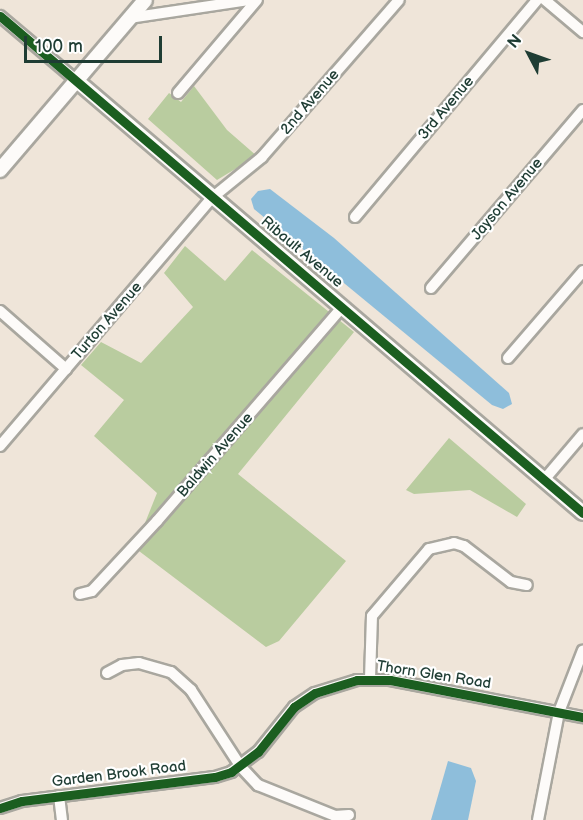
<!DOCTYPE html>
<style>
body{margin:0}
#map{position:relative;width:583px;height:820px;overflow:hidden;background:#efe5d9;font-family:"Balsamiq Sans",sans-serif}
div>[style]{position:absolute}
.forest>*{inset:0;background:#b9cc9f}
.water>*{inset:0;background:#8ebedb}
.roads{filter:drop-shadow(2px 0 #a9a79f) drop-shadow(-2px 0 #a9a79f) drop-shadow(0 2px #a9a79f) drop-shadow(0 -2px #a9a79f)}
.street>*{height:10px;margin:-5px;padding:0 5px;transform-origin:5px;border-radius:5px;background:#fdfbf9}
.secondary>*{height:14px;margin:-7px;padding:0 7px;transform-origin:7px;border-radius:7px;background:#fdfbf9}
.cycleway>*{height:9px;margin:-4.5px;padding:0 4.5px;transform-origin:4.5px;border-radius:4.5px;background:#1b5e20}
span{translate:-50% -50%;white-space:nowrap;text-align:center;line-height:1.15;-webkit-text-stroke:4.5px #fff;paint-order:stroke}
.street-label{font-size:15px;color:#1f3d34}
.north{position:absolute;left:499px;top:24px;width:60px;height:60px;-webkit-text-stroke:4px #fff;paint-order:stroke;rotate:311deg;font-size:16px;font-weight:700;line-height:24px;text-align:center;color:#1f3d34}
.north::after{content:'';display:block;margin:auto;width:21px;height:27px;background:#1f3d34;clip-path:polygon(50% 0,100% 100%,50% 72%,0 100%)}
.scale{position:absolute;left:24px;top:36px;width:138px;height:27px;box-sizing:border-box;border:3px solid #1f3d34;border-top:0;padding-left:8px;font-size:18px;line-height:21px;white-space:nowrap;color:#1f3d34;-webkit-text-stroke:4px #fff;paint-order:stroke}
</style>
<div id="map">
<div class="forest">
<i style="clip-path:polygon(194px 86px,227px 130px,257px 156px,217px 180px,148px 119px,169px 93px,181px 102px)"></i>
<i style="clip-path:polygon(185px 246px,225px 281px,252px 250px,354px 332px,238px 474px,346px 561px,279px 641px,266px 647px,135px 548px,157px 493px,94px 436px,124px 400px,81px 365px,101px 342px,141px 363px,193px 307px,164px 273px)"></i>
<i style="clip-path:polygon(449px 438px,526px 504px,517px 517px,470px 490px,414px 494px,406px 490px)"></i>
</div>
<div class="water">
<i style="clip-path:polygon(270px 189px,334px 238px,509px 393px,512px 404px,503px 409px,492px 405px,254px 209px,251px 199px,258px 191px)"></i>
<i style="clip-path:polygon(448px 761px,471px 768px,476px 781px,468px 820px,431px 820px)"></i>
</div>
<div class="roads">
<div class="street">
<i style="left:545px;top:0;width:50px;rotate:40.1deg"></i>
<i style="left:0;top:16px;width:101px;rotate:40.2deg"></i>
<i style="left:129px;top:18px;width:121px;rotate:-8.5deg"></i>
<i style="left:178px;top:93px;width:122px;rotate:-49.7deg"></i>
<i style="left:355px;top:217px;width:283px;rotate:-50deg"></i>
<i style="left:431px;top:288px;width:234px;rotate:-49.5deg"></i>
<i style="left:0;top:311px;width:88px;rotate:41.3deg"></i>
<i style="left:508px;top:358px;width:115px;rotate:-49.2deg"></i>
<i style="left:0;top:446px;width:328px;rotate:-49.5deg"></i>
<i style="left:213px;top:197px;width:63px;rotate:-39.2deg"></i>
<i style="left:262px;top:157px;width:208px;rotate:-48.9deg"></i>
<i style="left:544px;top:480px;width:60px;rotate:-49.7deg"></i>
<i style="left:80px;top:594px;width:12px;rotate:-14deg"></i>
<i style="left:92px;top:591px;width:96px;rotate:-47.1deg"></i>
<i style="left:157px;top:521px;width:284px;rotate:-49.1deg"></i>
<i style="left:107px;top:673px;width:17px;rotate:-28deg"></i>
<i style="left:122px;top:665px;width:17px;rotate:-7deg"></i>
<i style="left:139px;top:663px;width:33px;rotate:16deg"></i>
<i style="left:171px;top:672px;width:27px;rotate:42deg"></i>
<i style="left:191px;top:690px;width:92px;rotate:57deg"></i>
<i style="left:241px;top:767px;width:25px;rotate:47deg"></i>
<i style="left:258px;top:785px;width:83px;rotate:21.9deg"></i>
<i style="left:335px;top:816px;width:14px;rotate:-4deg"></i>
<i style="left:370px;top:679px;width:63px;rotate:-88.2deg"></i>
<i style="left:372px;top:616px;width:88px;rotate:-49.6deg"></i>
<i style="left:429px;top:549px;width:26px;rotate:-13deg"></i>
<i style="left:454px;top:543px;width:10px;rotate:17deg"></i>
<i style="left:464px;top:546px;width:59px;rotate:37.5deg"></i>
<i style="left:511px;top:582px;width:16px;rotate:11deg"></i>
<i style="left:59px;top:796px;width:24px;rotate:83deg"></i>
<i style="left:0;top:808px;width:23px;rotate:-18deg"></i>
<i style="left:22px;top:801px;width:194px;rotate:-7.1deg"></i>
<i style="left:215px;top:777px;width:17px;rotate:-17deg"></i>
<i style="left:231px;top:772px;width:34px;rotate:-37deg"></i>
<i style="left:258px;top:752px;width:58px;rotate:-51.3deg"></i>
<i style="left:294px;top:707px;width:25px;rotate:-34deg"></i>
<i style="left:315px;top:693px;width:44px;rotate:-17.2deg"></i>
<i style="left:357px;top:680px;width:33px"></i>
<i style="left:390px;top:680px;width:197px;rotate:10.9deg"></i>
<i style="left:538px;top:820px;width:110px;rotate:-79deg"></i>
<i style="left:559px;top:712px;width:66px;rotate:-68.8deg"></i>
</div>
<div class="secondary">
<i style="left:77px;top:81px;width:665px;rotate:40.49deg"></i>
<i style="left:0;top:170px;width:223px;rotate:-49.5deg"></i>
</div>
</div>
<div class="cycleway">
<i style="left:0;top:16px;width:766px;rotate:40.45deg"></i>
<i style="left:0;top:808px;width:23px;rotate:-18deg"></i>
<i style="left:22px;top:801px;width:194px;rotate:-7.1deg"></i>
<i style="left:215px;top:777px;width:17px;rotate:-17deg"></i>
<i style="left:231px;top:772px;width:34px;rotate:-37deg"></i>
<i style="left:258px;top:752px;width:58px;rotate:-51.3deg"></i>
<i style="left:294px;top:707px;width:25px;rotate:-34deg"></i>
<i style="left:315px;top:693px;width:44px;rotate:-17.2deg"></i>
<i style="left:357px;top:680px;width:33px"></i>
<i style="left:390px;top:680px;width:197px;rotate:10.9deg"></i>
</div>
<div class="street-label">
<span style="left:310px;top:102px;rotate:-49deg">2nd Avenue</span>
<span style="left:446px;top:108px;rotate:-50deg">3rd Avenue</span>
<span style="left:507px;top:199px;rotate:-50deg">Jayson Avenue</span>
<span style="left:302px;top:252px;rotate:40deg">Ribault Avenue</span>
<span style="left:107px;top:321px;rotate:-49deg">Turton Avenue</span>
<span style="left:215px;top:455px;rotate:-49deg">Baldwin Avenue</span>
<span style="left:434px;top:675px;rotate:9deg">Thorn Glen Road</span>
<span style="left:119px;top:774px;rotate:-7deg">Garden Brook Road</span>
</div>
<div class="north">N</div>
<div class="scale">100 m</div>
</div>
